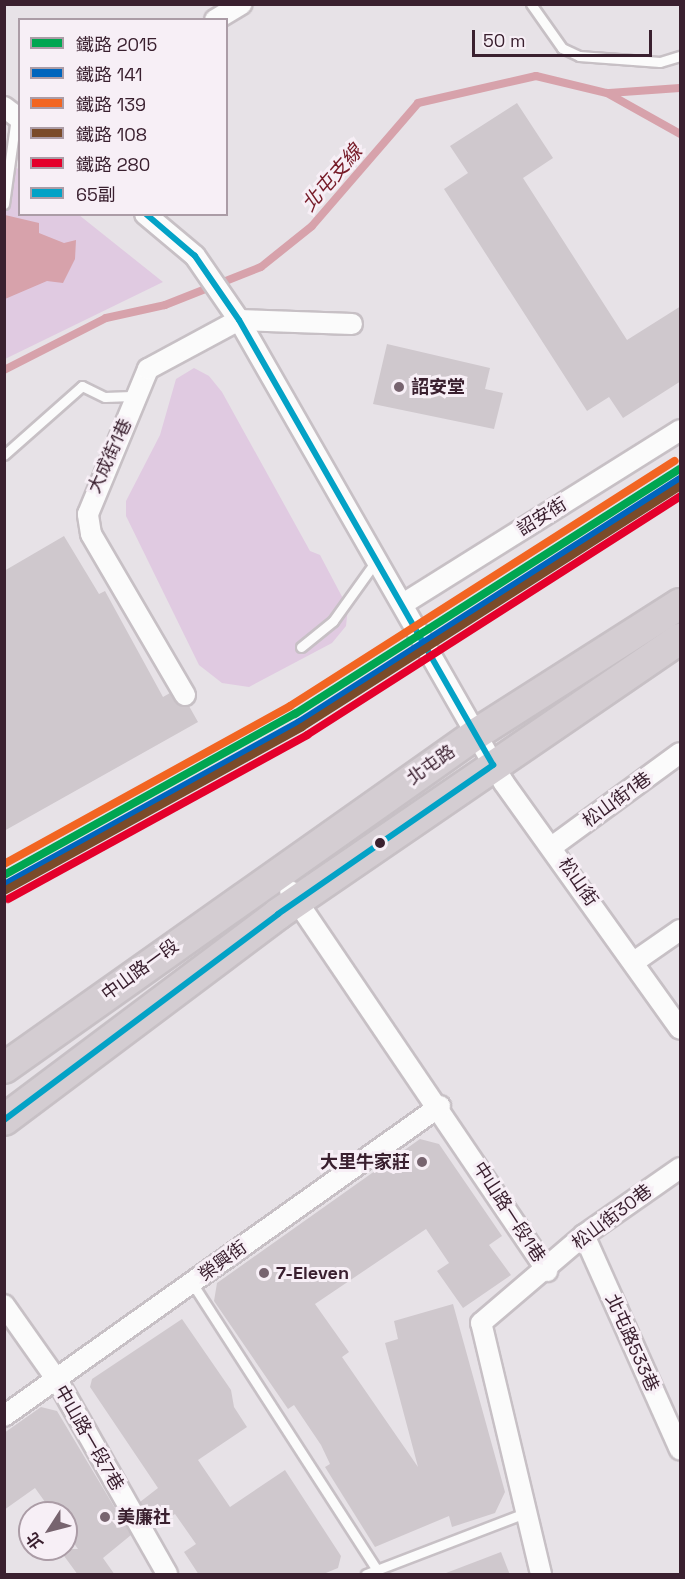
<!DOCTYPE html>
<meta charset="utf-8">
<style>
body{margin:0}
#map{position:relative;width:685px;height:1579px;overflow:hidden;background:#e7e2e7;font-family:"Space Grotesk","Noto Sans TC",sans-serif}
div>[style]{position:absolute}
.green>*{inset:0;background:#e0cae1}
.water>*{inset:0;background:#d7a2ab}
.stream>*{height:8px;margin:-4px;padding:0 4px;transform-origin:4px;border-radius:4px;background:#d7a2ab}
.building>*{inset:0;background:#cfc8cd}
.roads{filter:drop-shadow(2px 0 #c7c0c5) drop-shadow(-2px 0 #c7c0c5) drop-shadow(0 2px #c7c0c5) drop-shadow(0 -2px #c7c0c5)}
.service>*{height:9px;margin:-4.5px;padding:0 4.5px;transform-origin:4.5px;border-radius:4.5px;background:#fbfbfb}
.minor>*{height:20px;margin:-10px;padding:0 10px;transform-origin:10px;border-radius:10px;background:#fbfbfb}
.primary>*{height:30px;margin:-15px;padding:0 15px;transform-origin:15px;border-radius:15px;background:#d4cdd2}
.bus-1>*{height:6px;margin:-3px;padding:0 3px;transform-origin:3px;border-radius:3px;background:#03a2c6}
.rail-1>*{height:8px;margin:-4px;padding:0 4px;transform-origin:4px;border-radius:4px;background:#00a651}
.rail-2>*{height:8px;margin:-4px;padding:0 4px;transform-origin:4px;border-radius:4px;background:#0065bd}
.rail-3>*{height:8px;margin:-4px;padding:0 4px;transform-origin:4px;border-radius:4px;background:#f26522}
.rail-4>*{height:8px;margin:-4px;padding:0 4px;transform-origin:4px;border-radius:4px;background:#7a4b2a}
.rail-5>*{height:8px;margin:-4px;padding:0 4px;transform-origin:4px;border-radius:4px;background:#e4002b}
.dots>*{width:16px;height:16px;translate:-50% -50%;box-sizing:border-box;border:3px solid #f7eff6;border-radius:50%}
span{translate:-50% -50%;white-space:nowrap;text-align:center;line-height:1.15;-webkit-text-stroke:6px #f7eff6;paint-order:stroke}
.poi-label{font-size:18px;color:#3a202f;font-weight:700}
.left{translate:0 -50%;text-align:left}
.right{translate:-100% -50%;text-align:right}
.street-label{font-size:18px;color:#3a202f}
.water-label{font-size:20px;color:#761a27;font-style:italic}
.frame{position:absolute;inset:0;border:6px solid #3a202f;pointer-events:none}
.legend{position:absolute;left:18px;top:18px;width:210px;height:198px;box-sizing:border-box;background:#f7eff6;border:2px solid #ab9ca6;margin:0;padding:8px 10px;list-style:none;font-size:18px;color:#3a202f}
.legend li{display:flex;align-items:center;gap:12px;height:30px}
.legend b{width:30px;border:2px solid #ab9ca6}
.north{position:absolute;left:18px;top:1501px;width:60px;height:60px;box-sizing:border-box;background:#f7eff6;border:2px solid #ab9ca6;border-radius:50%;rotate:234deg;font-size:16px;font-weight:700;line-height:24px;text-align:center;color:#3a202f}
.north::after{content:'';display:block;margin:auto;width:21px;height:27px;background:#77646f;clip-path:polygon(50% 0,100% 100%,50% 72%,0 100%)}
.scale{position:absolute;left:472px;top:30px;width:180px;height:27px;box-sizing:border-box;border:3px solid #3a202f;border-top:0;padding-left:8px;font-size:18px;line-height:21px;white-space:nowrap;color:#3a202f;-webkit-text-stroke:4px #f7eff6;paint-order:stroke}
</style>
<div id="map">
<div class="green">
<i style="clip-path:polygon(4px 164px,19px 169px,20px 214px,79px 215px,163px 282px,5px 359px)"></i>
<i style="clip-path:polygon(194px 368px,209px 376px,222px 392px,310px 551px,320px 555px,348px 608px,346px 626px,332px 643px,249px 687px,222px 683px,199px 665px,126px 516px,126px 501px,160px 435px,176px 379px)"></i>
</div>
<div class="water">
<i style="clip-path:polygon(5px 215px,39px 223px,39px 233px,64px 243px,76px 240px,75px 259px,63px 283px,47px 281px,5px 299px)"></i>
</div>
<div class="stream">
<i style="left:609px;top:93px;width:71px;rotate:-4deg"></i>
<i style="left:4px;top:370px;width:114px;rotate:-27deg"></i>
<i style="left:106px;top:318px;width:60px;rotate:-12.4deg"></i>
<i style="left:165px;top:305px;width:103px;rotate:-21.6deg"></i>
<i style="left:261px;top:267px;width:65px;rotate:-38.8deg"></i>
<i style="left:312px;top:226px;width:162px;rotate:-49.2deg"></i>
<i style="left:418px;top:103px;width:121px;rotate:-12.9deg"></i>
<i style="left:536px;top:76px;width:73px;rotate:13.5deg"></i>
<i style="left:607px;top:93px;width:84px;rotate:29.3deg"></i>
</div>
<div class="building">
<i style="clip-path:polygon(517px 103px,553px 158px,523px 178px,627px 340px,681px 306px,681px 381px,623px 418px,609px 397px,587px 411px,444px 189px,468px 173px,450px 146px)"></i>
<i style="clip-path:polygon(387px 344px,490px 368px,485px 389px,503px 393px,494px 429px,373px 404px)"></i>
<i style="clip-path:polygon(64px 536px,99px 594px,105px 591px,163px 697px,170px 693px,179px 705px,189px 706px,198px 722px,4px 831px,4px 571px)"></i>
<i style="clip-path:polygon(420px 1139px,439px 1144px,502px 1236px,489px 1245px,511px 1275px,463px 1308px,437px 1271px,449px 1263px,426px 1229px,315px 1304px,349px 1352px,342px 1357px,418px 1467px,385px 1343px,398px 1339px,394px 1321px,453px 1304px,505px 1492px,495px 1513px,452px 1527px,449px 1516px,375px 1547px,325px 1467px,330px 1464px,321px 1445px,294px 1405px,288px 1409px,214px 1301px,217px 1283px)"></i>
<i style="clip-path:polygon(182px 1319px,231px 1390px,234px 1407px,247px 1427px,198px 1460px,230px 1507px,285px 1470px,341px 1556px,338px 1568px,321px 1575px,199px 1575px,184px 1552px,196px 1544px,175px 1514px,162px 1523px,157px 1516px,151px 1521px,140px 1502px,158px 1488px,90px 1387px,92px 1379px)"></i>
<i style="clip-path:polygon(41px 1407px,57px 1411px,131px 1535px,103px 1558px,115px 1575px,78px 1575px,59px 1549px,78px 1549px,66px 1532px,66px 1513px,53px 1513px,35px 1488px,4px 1510px,4px 1433px)"></i>
<i style="clip-path:polygon(501px 1552px,510px 1575px,447px 1575px,446px 1573px)"></i>
</div>
<div class="roads">
<div class="service">
<i style="left:531px;top:4px;width:54px;rotate:54.8deg"></i>
<i style="left:562px;top:48px;width:19px;rotate:25deg"></i>
<i style="left:579px;top:56px;width:81px;rotate:4.2deg"></i>
<i style="left:660px;top:62px;width:21px;rotate:-17deg"></i>
<i style="left:4px;top:204px;width:88px;rotate:-82.1deg"></i>
<i style="left:4px;top:455px;width:104px;rotate:-41.5deg"></i>
<i style="left:82px;top:386px;width:25px;rotate:26deg"></i>
<i style="left:105px;top:397px;width:33px;rotate:-2deg"></i>
<i style="left:301px;top:647px;width:41px;rotate:-39.1deg"></i>
<i style="left:333px;top:621px;width:74px;rotate:-54.4deg"></i>
<i style="left:192px;top:1283px;width:341px;rotate:57.2deg"></i>
<i style="left:366px;top:1574px;width:170px;rotate:-21deg"></i>
</div>
<div class="minor">
<i style="left:215px;top:20px;width:31px;rotate:-31deg"></i>
<i style="left:4px;top:107px;width:20px;rotate:37deg"></i>
<i style="left:145px;top:214px;width:65px;rotate:40deg"></i>
<i style="left:195px;top:256px;width:78px;rotate:55.5deg"></i>
<i style="left:239px;top:320px;width:533px;rotate:60.22deg"></i>
<i style="left:504px;top:783px;width:302px;rotate:54.4deg"></i>
<i style="left:239px;top:320px;width:113px;rotate:2deg"></i>
<i style="left:403px;top:604px;width:327px;rotate:-32.1deg"></i>
<i style="left:185px;top:695px;width:186px;rotate:-120.3deg"></i>
<i style="left:91px;top:534px;width:20px;rotate:-99deg"></i>
<i style="left:88px;top:514px;width:157px;rotate:-67.5deg"></i>
<i style="left:148px;top:369px;width:103px;rotate:-28.3deg"></i>
<i style="left:553px;top:846px;width:157px;rotate:-36.2deg"></i>
<i style="left:290px;top:891px;width:459px;rotate:55.9deg"></i>
<i style="left:634px;top:962px;width:56px;rotate:-34.8deg"></i>
<i style="left:584px;top:1235px;width:235px;rotate:65.9deg"></i>
<i style="left:4px;top:1305px;width:92px;rotate:54.8deg"></i>
<i style="left:57px;top:1380px;width:223px;rotate:60.4deg"></i>
<i style="left:4px;top:1416px;width:535px;rotate:-35.41deg"></i>
<i style="left:541px;top:1574px;width:258px;rotate:-103.4deg"></i>
<i style="left:481px;top:1323px;width:135px;rotate:-40.5deg"></i>
<i style="left:584px;top:1235px;width:117px;rotate:-34.9deg"></i>
</div>
<div class="primary">
<i style="left:4px;top:1068px;width:578px;rotate:-35.28deg"></i>
<i style="left:476px;top:734px;width:242px;rotate:-32.5deg"></i>
<i style="left:4px;top:1120px;width:343px;rotate:-36.9deg"></i>
<i style="left:278px;top:914px;width:487px;rotate:-34.4deg"></i>
</div>
</div>
<div class="bus-1">
<i style="left:4px;top:1120px;width:343px;rotate:-36.9deg"></i>
<i style="left:278px;top:914px;width:262px;rotate:-34.7deg"></i>
<i style="left:493px;top:765px;width:512px;rotate:-119.72deg"></i>
<i style="left:239px;top:320px;width:78px;rotate:-124.5deg"></i>
<i style="left:195px;top:256px;width:65px;rotate:-139.4deg"></i>
</div>
<div class="rail-1">
<i style="left:4px;top:875px;width:333px;rotate:-29deg"></i>
<i style="left:295px;top:714px;width:456px;rotate:-32.5deg"></i>
</div>
<div class="rail-2">
<i style="left:8px;top:883px;width:333px;rotate:-28.9deg"></i>
<i style="left:300px;top:722px;width:451px;rotate:-32.6deg"></i>
</div>
<div class="rail-3">
<i style="left:4px;top:864px;width:327px;rotate:-28.9deg"></i>
<i style="left:290px;top:706px;width:456px;rotate:-32.5deg"></i>
</div>
<div class="rail-4">
<i style="left:4px;top:891px;width:340px;rotate:-28.8deg"></i>
<i style="left:302px;top:727px;width:448px;rotate:-32.5deg"></i>
</div>
<div class="rail-5">
<i style="left:8px;top:899px;width:341px;rotate:-28.7deg"></i>
<i style="left:307px;top:735px;width:443px;rotate:-32.6deg"></i>
</div>
<div class="dots">
<i style="left:399px;top:387px;background:#77646f"></i>
<i style="left:380px;top:843px;background:#3a202f"></i>
<i style="left:422px;top:1162px;background:#77646f"></i>
<i style="left:264px;top:1273px;background:#77646f"></i>
<i style="left:105px;top:1517px;background:#77646f"></i>
</div>
<div class="poi-label">
<span class="left" style="left:411px;top:387px">詔安堂</span>
<span class="right" style="left:410px;top:1162px">大里牛家莊</span>
<span class="left" style="left:276px;top:1273px">7-Eleven</span>
<span class="left" style="left:117px;top:1517px">美廉社</span>
</div>
<div class="street-label">
<span style="left:110px;top:456px;rotate:-65deg">大成街1巷</span>
<span style="left:542px;top:517px;rotate:-32deg">詔安街</span>
<span style="left:431px;top:765px;rotate:-35deg">北屯路</span>
<span style="left:617px;top:800px;rotate:-36deg">松山街1巷</span>
<span style="left:578px;top:882px;rotate:55deg">松山街</span>
<span style="left:140px;top:970px;rotate:-36deg">中山路一段</span>
<span style="left:509px;top:1212px;rotate:57deg">中山路一段1巷</span>
<span style="left:612px;top:1217px;rotate:-37deg">松山街30巷</span>
<span style="left:223px;top:1261px;rotate:-36deg">榮興街</span>
<span style="left:632px;top:1343px;rotate:66deg">北屯路533巷</span>
<span style="left:89px;top:1438px;rotate:60deg">中山路一段7巷</span>
</div>
<div class="water-label">
<span style="left:332px;top:178px;rotate:-49deg">北屯支線</span>
</div>
<div class="frame"></div>
<ul class="legend">
<li><b style="height:8px;background:#00a651"></b>鐵路 2015</li>
<li><b style="height:8px;background:#0065bd"></b>鐵路 141</li>
<li><b style="height:8px;background:#f26522"></b>鐵路 139</li>
<li><b style="height:8px;background:#7a4b2a"></b>鐵路 108</li>
<li><b style="height:8px;background:#e4002b"></b>鐵路 280</li>
<li><b style="height:8px;background:#03a2c6"></b>65副</li>
</ul>
<div class="north">北</div>
<div class="scale">50 m</div>
</div>
